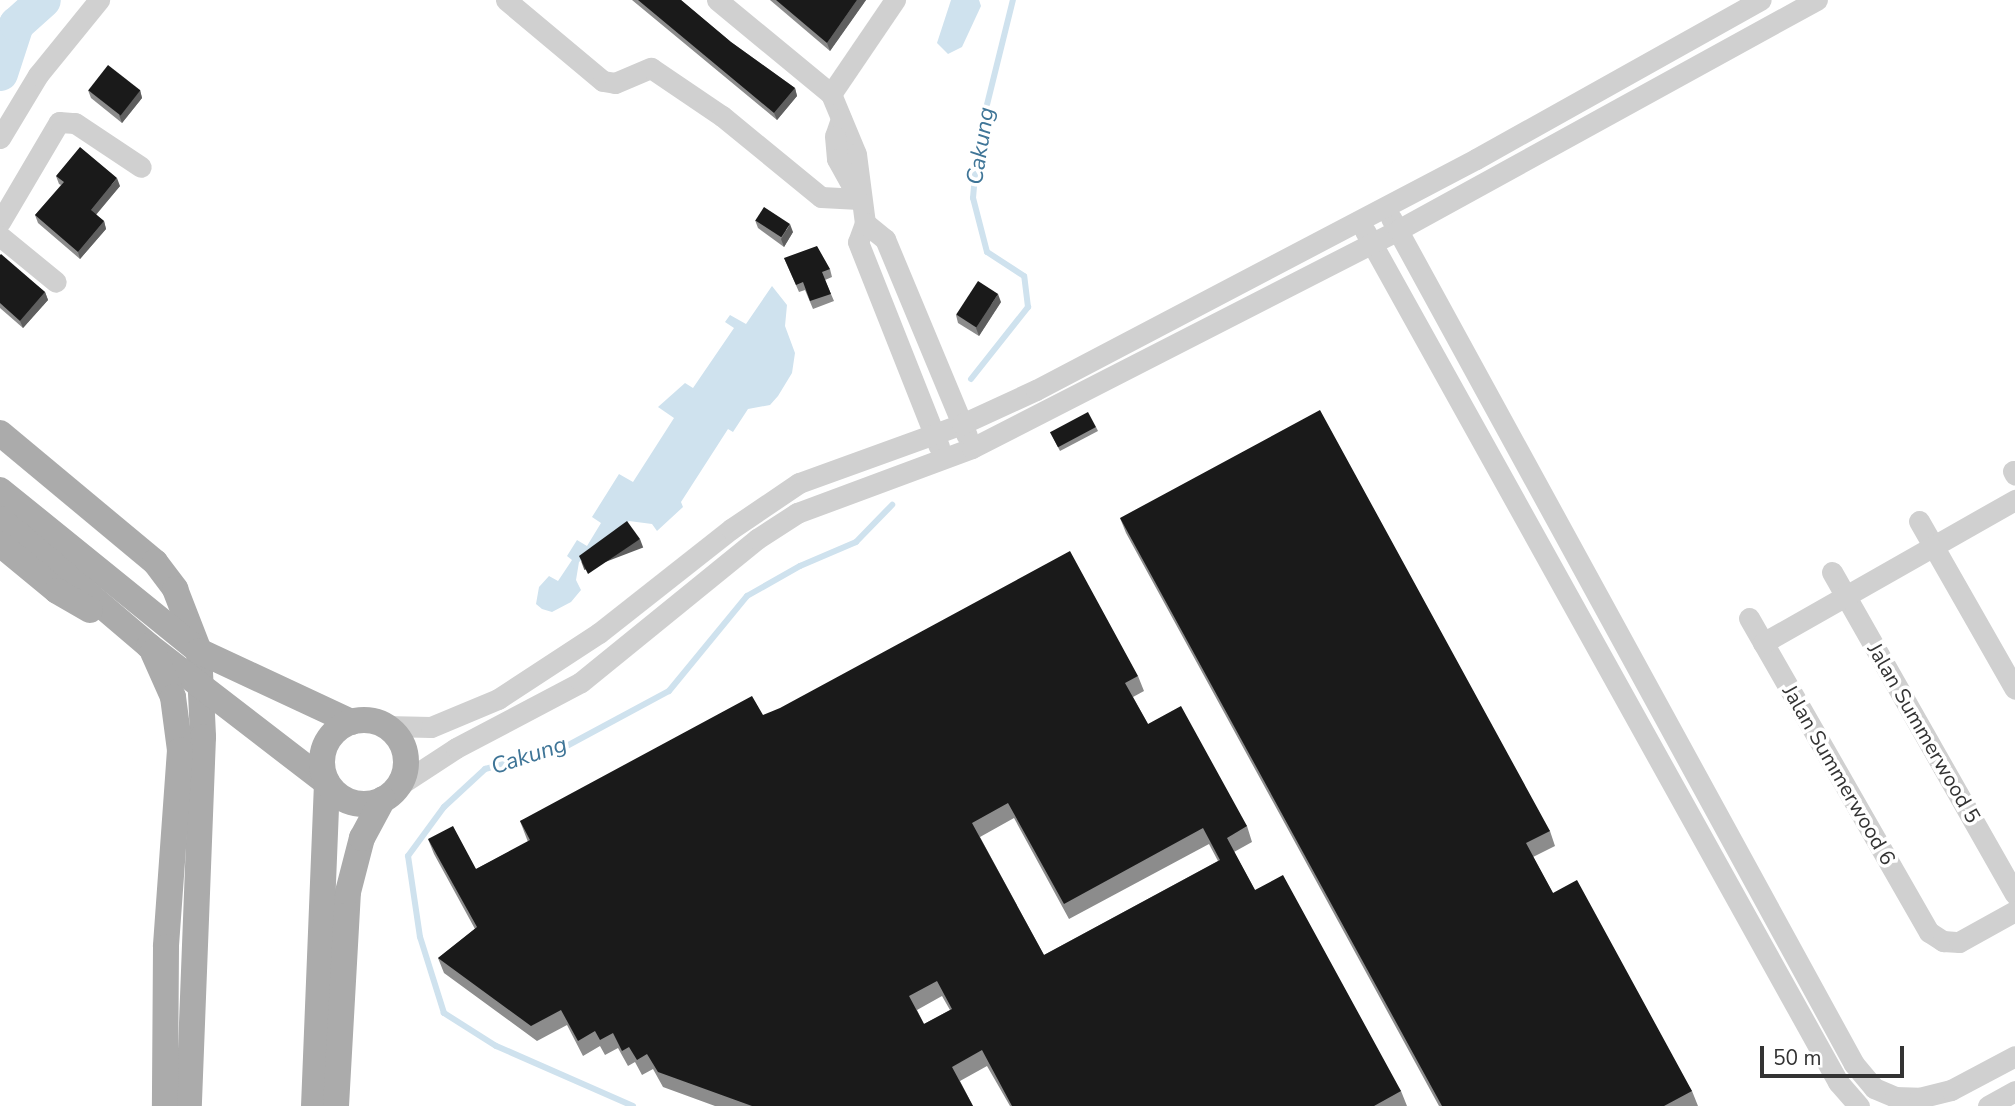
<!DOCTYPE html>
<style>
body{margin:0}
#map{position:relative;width:2015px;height:1106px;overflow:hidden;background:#fff;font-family:"Nunito Sans",sans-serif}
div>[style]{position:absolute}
.water>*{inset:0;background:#cfe2ee}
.stream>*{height:6px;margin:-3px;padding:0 3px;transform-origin:3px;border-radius:3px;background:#cfe2ee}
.river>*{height:35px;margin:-17.5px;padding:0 17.5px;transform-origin:17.5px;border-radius:17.5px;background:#cfe2ee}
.minor>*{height:21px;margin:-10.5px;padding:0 10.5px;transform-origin:10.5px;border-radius:10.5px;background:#d0d0d0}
.major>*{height:26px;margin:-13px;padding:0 13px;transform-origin:13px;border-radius:13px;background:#ababab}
.major>.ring{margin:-13px;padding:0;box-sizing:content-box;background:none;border:26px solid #ababab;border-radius:50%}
.wall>*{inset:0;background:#8c8c8c}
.shaded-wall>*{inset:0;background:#5f5f5f;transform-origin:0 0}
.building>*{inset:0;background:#1a1a1a;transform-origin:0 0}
span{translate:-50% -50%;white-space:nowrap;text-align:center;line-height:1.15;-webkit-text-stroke:7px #fff;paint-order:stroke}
.street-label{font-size:21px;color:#333}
.water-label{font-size:23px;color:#3f7597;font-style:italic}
.scale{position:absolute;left:1760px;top:1046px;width:144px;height:32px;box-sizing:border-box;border:4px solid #333;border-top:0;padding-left:9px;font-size:21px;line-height:24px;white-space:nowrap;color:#333;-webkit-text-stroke:5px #fff;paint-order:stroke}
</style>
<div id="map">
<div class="water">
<i style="clip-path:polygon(951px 0,979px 0,981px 6px,962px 47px,948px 54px,937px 43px)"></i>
<i style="clip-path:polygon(772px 286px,787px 305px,785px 326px,795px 353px,792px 373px,778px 396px,770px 405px,748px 409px,733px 432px,728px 429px,681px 502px,683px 507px,657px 531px,652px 524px,629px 521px,579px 562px,576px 580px,581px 590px,571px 602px,552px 612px,542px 609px,536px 604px,539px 587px,549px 576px,558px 581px,572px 560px,567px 556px,577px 540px,587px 546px,601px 523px,592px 517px,619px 474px,633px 482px,674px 418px,658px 407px,685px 383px,693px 388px,734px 328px,725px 322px,730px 315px,746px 324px)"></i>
</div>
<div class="stream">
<i style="left:971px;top:379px;width:92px;rotate:-51.6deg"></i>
<i style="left:1028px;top:307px;width:31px;rotate:-97deg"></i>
<i style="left:1024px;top:276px;width:44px;rotate:-147deg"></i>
<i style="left:987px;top:252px;width:56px;rotate:-104.5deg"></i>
<i style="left:973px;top:198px;width:57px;rotate:-85deg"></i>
<i style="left:978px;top:141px;width:145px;rotate:-76.1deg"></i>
<i style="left:633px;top:1106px;width:150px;rotate:-156.3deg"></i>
<i style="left:496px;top:1046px;width:62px;rotate:-147.6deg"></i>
<i style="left:444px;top:1013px;width:80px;rotate:-107.5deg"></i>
<i style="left:420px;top:937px;width:82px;rotate:-98.4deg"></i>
<i style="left:408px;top:856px;width:61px;rotate:-53.7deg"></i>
<i style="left:444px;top:807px;width:56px;rotate:-42.8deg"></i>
<i style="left:485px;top:769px;width:81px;rotate:-15.1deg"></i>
<i style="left:563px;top:748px;width:120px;rotate:-28.3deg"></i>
<i style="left:669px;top:691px;width:123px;rotate:-50.6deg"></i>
<i style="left:747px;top:596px;width:61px;rotate:-29.5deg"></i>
<i style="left:800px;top:566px;width:61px;rotate:-23.2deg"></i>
<i style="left:856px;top:542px;width:52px;rotate:-45.8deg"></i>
</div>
<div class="river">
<i style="left:0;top:73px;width:52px;rotate:-71.9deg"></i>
<i style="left:16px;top:24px;width:36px;rotate:-42deg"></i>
</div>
<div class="minor">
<i style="left:506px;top:0;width:126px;rotate:39.9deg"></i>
<i style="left:603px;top:81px;width:12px;rotate:9deg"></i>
<i style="left:615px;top:83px;width:39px;rotate:-23deg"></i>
<i style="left:651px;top:68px;width:86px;rotate:34.1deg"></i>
<i style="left:722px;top:116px;width:128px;rotate:39.3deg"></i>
<i style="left:821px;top:197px;width:38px;rotate:3deg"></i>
<i style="left:717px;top:0;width:148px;rotate:39.5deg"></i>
<i style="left:831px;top:94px;width:65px;rotate:67.4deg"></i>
<i style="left:856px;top:154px;width:70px;rotate:82.6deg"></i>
<i style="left:865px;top:223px;width:20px;rotate:110deg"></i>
<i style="left:858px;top:242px;width:220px;rotate:68.4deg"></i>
<i style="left:831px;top:94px;width:114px;rotate:-55.8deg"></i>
<i style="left:841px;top:119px;width:18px;rotate:109deg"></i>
<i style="left:835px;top:136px;width:23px;rotate:85deg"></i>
<i style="left:837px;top:159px;width:38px;rotate:61deg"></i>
<i style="left:0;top:138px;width:74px;rotate:-58.9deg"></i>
<i style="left:38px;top:75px;width:97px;rotate:-50.9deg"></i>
<i style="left:1391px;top:218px;width:964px;rotate:61.31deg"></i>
<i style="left:1854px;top:1064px;width:31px;rotate:50deg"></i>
<i style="left:1874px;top:1088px;width:23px;rotate:23deg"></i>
<i style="left:1895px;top:1097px;width:24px;rotate:2deg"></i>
<i style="left:1919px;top:1098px;width:33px;rotate:-14deg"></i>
<i style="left:1951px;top:1090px;width:72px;rotate:-28deg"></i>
<i style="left:0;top:222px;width:116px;rotate:-59.5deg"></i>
<i style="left:59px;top:122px;width:16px;rotate:4deg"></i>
<i style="left:75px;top:123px;width:79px;rotate:33.7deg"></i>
<i style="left:865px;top:223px;width:26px;rotate:39deg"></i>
<i style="left:885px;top:239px;width:213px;rotate:67.4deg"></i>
<i style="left:1365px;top:231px;width:974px;rotate:60.93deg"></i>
<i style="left:1838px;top:1082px;width:32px;rotate:49deg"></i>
<i style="left:0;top:236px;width:72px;rotate:39.4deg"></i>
<i style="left:2013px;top:471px;width:4px;rotate:63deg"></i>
<i style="left:1919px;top:521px;width:193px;rotate:60.3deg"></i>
<i style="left:1832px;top:572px;width:370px;rotate:60.4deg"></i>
<i style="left:1749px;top:618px;width:362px;rotate:60.2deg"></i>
<i style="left:1929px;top:932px;width:17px;rotate:33deg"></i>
<i style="left:1943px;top:941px;width:16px;rotate:4deg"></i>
<i style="left:1959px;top:942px;width:64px;rotate:-29deg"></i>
<i style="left:1763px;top:643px;width:290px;rotate:-29.6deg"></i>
<i style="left:385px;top:726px;width:46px;rotate:1.2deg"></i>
<i style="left:431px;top:727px;width:73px;rotate:-22.7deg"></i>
<i style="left:498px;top:699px;width:121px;rotate:-33.2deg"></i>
<i style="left:599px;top:633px;width:168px;rotate:-38.2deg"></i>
<i style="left:731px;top:529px;width:82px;rotate:-34.1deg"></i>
<i style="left:799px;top:483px;width:173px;rotate:-19.9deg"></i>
<i style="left:962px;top:424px;width:81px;rotate:-24.7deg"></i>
<i style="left:1036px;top:390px;width:497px;rotate:-27.7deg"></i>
<i style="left:1476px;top:159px;width:326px;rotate:-29.2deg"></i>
<i style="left:398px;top:786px;width:69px;rotate:-33.2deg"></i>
<i style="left:456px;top:748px;width:141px;rotate:-27.8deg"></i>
<i style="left:581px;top:682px;width:227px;rotate:-39.1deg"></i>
<i style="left:757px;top:539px;width:48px;rotate:-33deg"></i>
<i style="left:797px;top:513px;width:187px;rotate:-20.4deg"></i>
<i style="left:972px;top:448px;width:479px;rotate:-27.1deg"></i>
<i style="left:1398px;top:230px;width:478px;rotate:-28.8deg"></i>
<i style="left:1988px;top:1106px;width:31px;rotate:-29deg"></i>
</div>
<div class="major">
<i style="left:0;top:433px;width:202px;rotate:39.8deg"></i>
<i style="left:155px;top:562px;width:34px;rotate:53deg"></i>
<i style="left:175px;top:589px;width:66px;rotate:68.8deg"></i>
<i style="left:199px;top:651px;width:86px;rotate:87.3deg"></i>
<i style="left:203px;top:737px;width:369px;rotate:92.2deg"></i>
<i style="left:0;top:490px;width:256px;rotate:39deg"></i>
<i style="left:199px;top:651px;width:168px;rotate:25deg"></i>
<i style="left:0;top:519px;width:196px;rotate:40.4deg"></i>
<i style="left:149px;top:646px;width:225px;rotate:37.6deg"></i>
<i style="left:327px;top:783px;width:323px;rotate:92.3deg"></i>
<i style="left:0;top:544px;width:74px;rotate:39.5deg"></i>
<i style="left:57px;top:591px;width:38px;rotate:30deg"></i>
<i style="left:153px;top:652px;width:49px;rotate:66deg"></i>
<i style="left:173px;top:697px;width:53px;rotate:82.5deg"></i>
<i style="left:180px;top:750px;width:197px;rotate:94.1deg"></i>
<i style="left:166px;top:947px;width:159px;rotate:90.4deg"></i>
<i class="ring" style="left:322px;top:720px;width:58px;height:58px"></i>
<i style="left:336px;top:1106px;width:214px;rotate:-86.8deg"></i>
<i style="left:348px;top:892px;width:56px;rotate:-75.5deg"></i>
<i style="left:362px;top:838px;width:44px;rotate:-61.7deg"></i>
</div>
<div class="wall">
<i style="clip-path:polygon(632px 0,681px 0,731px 42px,795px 88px,797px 96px,777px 120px)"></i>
<i style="clip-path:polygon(770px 0,866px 0,830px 51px)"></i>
<i style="clip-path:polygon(88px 90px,140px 90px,142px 98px,122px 123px,91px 98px)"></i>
<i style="clip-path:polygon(56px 176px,120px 186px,96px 215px,104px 221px,106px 229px,80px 259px,38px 223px,35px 215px,61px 185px,59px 184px)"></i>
<i style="clip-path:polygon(755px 220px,793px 232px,784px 247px,758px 228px)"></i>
<i style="clip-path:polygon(0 255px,45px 292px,48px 300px,23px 328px,0 308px)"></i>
<i style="clip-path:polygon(784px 258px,830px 269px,832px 277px,825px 280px,834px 301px,813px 309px,805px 290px,799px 292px)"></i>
<i style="clip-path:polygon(1001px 302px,979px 336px,958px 323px,956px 315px)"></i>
<i style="clip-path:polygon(1096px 427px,1098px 431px,1060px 451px,1050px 432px)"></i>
<i style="clip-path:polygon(1120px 518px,1550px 831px,1555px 846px,1533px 857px,1553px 893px,1692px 1091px,1698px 1106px,1439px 1106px,1126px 533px)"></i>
<i style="clip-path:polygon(evenodd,1138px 676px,1144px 691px,1133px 697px,1148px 724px,1247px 826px,1252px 842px,1234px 852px,1255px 890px,1401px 1091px,1407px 1106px,1010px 1106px,987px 1066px,960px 1081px,973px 1106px,715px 1106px,663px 1087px,653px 1069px,642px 1075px,635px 1062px,628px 1066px,618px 1048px,605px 1055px,600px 1046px,583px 1056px,567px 1025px,537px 1041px,444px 973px,438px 958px,475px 929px,434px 854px,428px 839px,476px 869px,528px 842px,520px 821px,763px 715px,1138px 676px,1014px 818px,1069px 919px,1209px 844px,1218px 861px,1044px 955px,980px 837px,1014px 818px,1138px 676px,942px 996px,950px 1010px,924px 1024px,917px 1010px,942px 996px)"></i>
</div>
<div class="shaded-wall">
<i style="clip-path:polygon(857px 0,866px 0,830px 51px,827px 43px)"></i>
<i style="clip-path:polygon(795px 88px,797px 96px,777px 120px,774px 113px)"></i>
<i style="clip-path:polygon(140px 90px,142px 98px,122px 123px,119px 115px)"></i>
<i style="clip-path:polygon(117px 178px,120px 186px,93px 218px,91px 210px)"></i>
<i style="clip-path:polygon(104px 221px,106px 229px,80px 259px,78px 252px)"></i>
<i style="clip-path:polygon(790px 224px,793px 232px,784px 247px,781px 239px)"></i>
<i style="clip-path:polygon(45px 292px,48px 300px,23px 328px,20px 321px)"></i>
<i style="clip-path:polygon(998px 294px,1001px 302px,979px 336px,976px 328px)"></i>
<i style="left:640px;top:539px;width:9px;height:63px;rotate:69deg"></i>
</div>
<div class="building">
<i style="clip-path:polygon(638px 0,681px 0,731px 42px,795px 88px,774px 113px)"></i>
<i style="clip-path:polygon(776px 0,857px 0,827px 43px)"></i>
<i style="left:108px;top:65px;width:41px;height:32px;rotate:38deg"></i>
<i style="clip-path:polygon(80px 147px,117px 178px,91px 210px,104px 221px,78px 252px,35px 215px,64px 182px,56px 176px)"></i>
<i style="left:764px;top:207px;width:31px;height:16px;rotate:33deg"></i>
<i style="clip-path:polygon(817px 246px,830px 269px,822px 272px,831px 294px,810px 301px,803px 282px,796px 285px,784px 258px)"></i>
<i style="clip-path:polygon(1px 254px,45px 292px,20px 321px,0 303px,0 255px)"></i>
<i style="left:978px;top:281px;width:24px;height:40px;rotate:33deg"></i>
<i style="clip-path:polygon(1320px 410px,1550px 831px,1526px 843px,1553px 893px,1577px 880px,1692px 1091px,1664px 1106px,1442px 1106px,1120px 518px)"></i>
<i style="left:1088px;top:412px;width:17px;height:43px;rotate:62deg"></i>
<i style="clip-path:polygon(627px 521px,640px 539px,588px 574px,579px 556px)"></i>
<i style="clip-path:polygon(evenodd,1070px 551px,1138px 676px,1125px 683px,1148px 724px,1181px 706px,1247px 826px,1227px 838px,1255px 890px,1283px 875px,1401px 1091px,1374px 1106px,1012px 1106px,982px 1050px,952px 1067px,973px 1106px,752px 1106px,658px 1072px,647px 1054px,637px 1060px,629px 1047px,622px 1051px,613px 1033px,600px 1040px,595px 1031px,578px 1041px,561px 1010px,531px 1026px,438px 958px,477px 927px,428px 839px,453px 826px,476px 869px,530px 840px,520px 821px,752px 696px,763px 715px,780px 708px,1070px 551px,1008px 803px,1064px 904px,1203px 828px,1220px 860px,1044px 955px,972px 823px,1008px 803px,1070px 551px,937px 981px,952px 1009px,924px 1024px,909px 996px,937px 981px)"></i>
</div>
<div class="street-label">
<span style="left:1924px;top:733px;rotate:60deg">Jalan Summerwood 5</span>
<span style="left:1839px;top:775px;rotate:60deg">Jalan Summerwood 6</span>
</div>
<div class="water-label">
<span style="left:981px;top:146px;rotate:-81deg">Cakung</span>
<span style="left:529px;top:756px;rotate:-18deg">Cakung</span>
</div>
<div class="scale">50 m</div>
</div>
